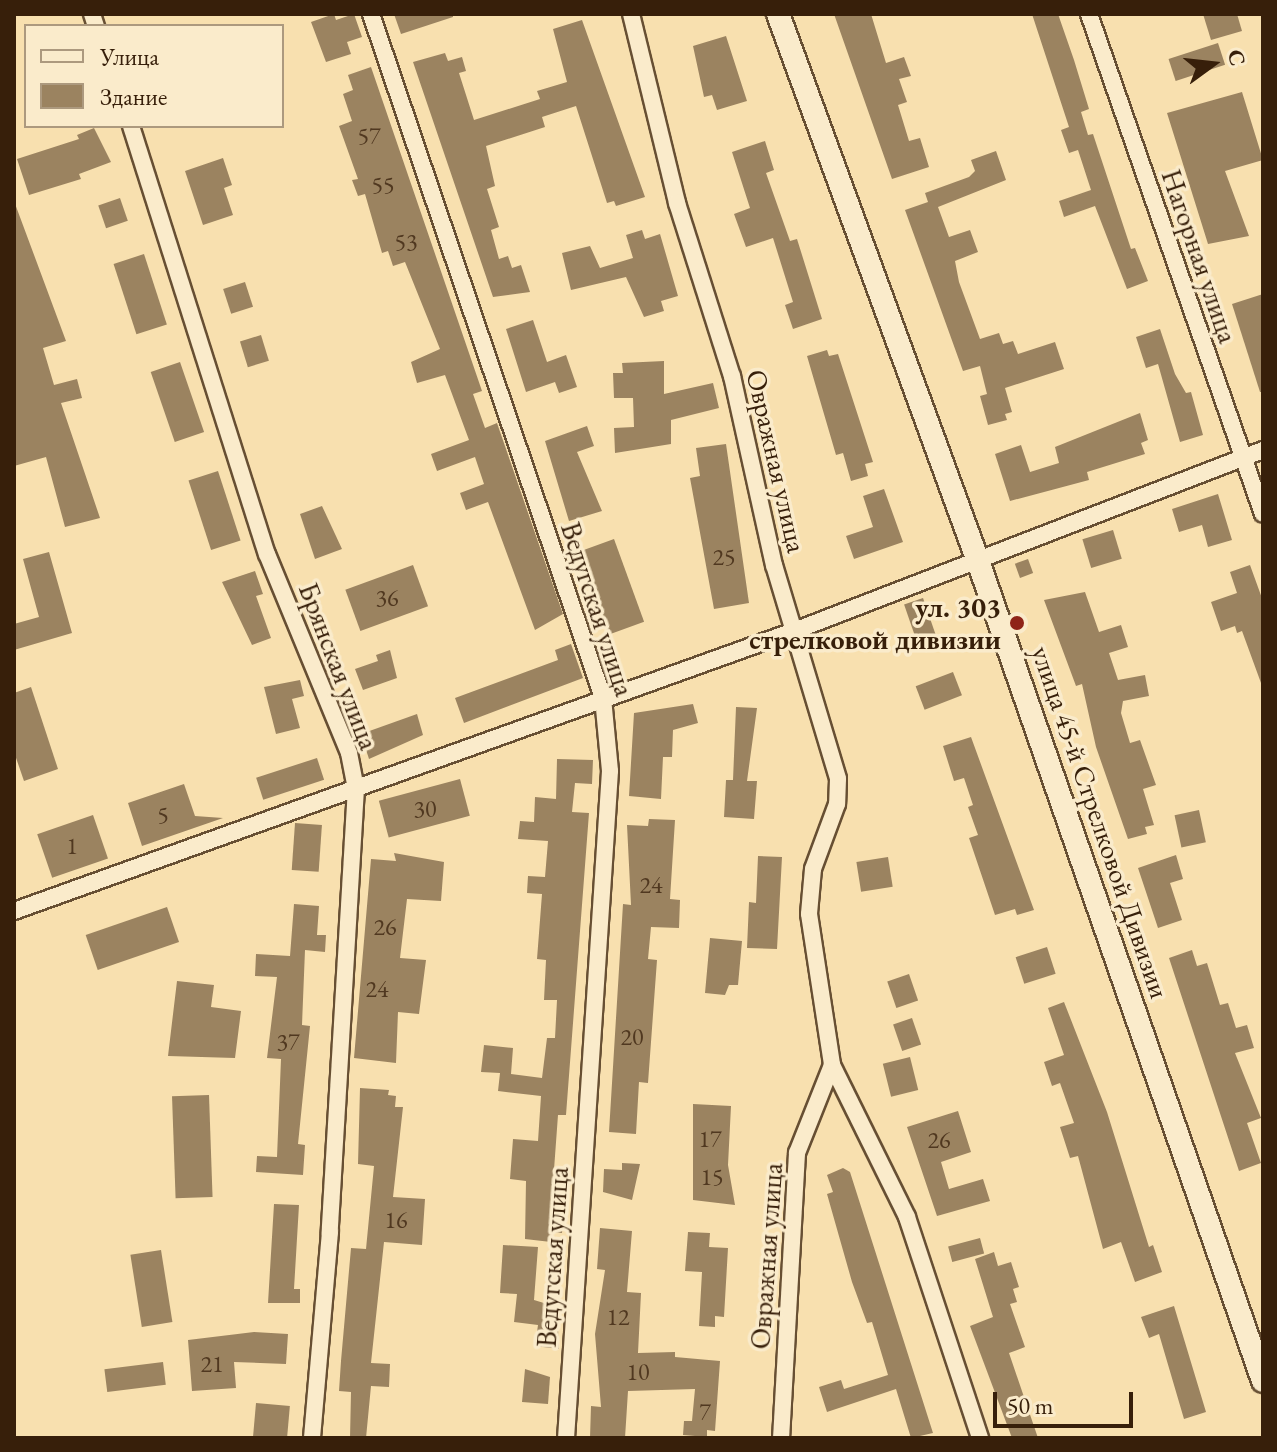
<!DOCTYPE html>
<meta charset="utf-8">
<style>
body{margin:0}
#map{position:relative;width:1277px;height:1452px;overflow:hidden;background:#f8e0af;font-family:"EB Garamond",serif}
div>[style]{position:absolute}
.building>*{inset:0;background:#9b8360;transform-origin:0 0}
.roads{filter:drop-shadow(2px 0 #674f33) drop-shadow(-2px 0 #674f33) drop-shadow(0 2px #674f33) drop-shadow(0 -2px #674f33)}
.street>*{height:16px;margin:-8px;padding:0 8px;transform-origin:8px;border-radius:8px;background:#faebcb}
.secondary>*{height:22px;margin:-11px;padding:0 11px;transform-origin:11px;border-radius:11px;background:#faebcb}
.dots>*{width:22px;height:22px;translate:-50% -50%;box-sizing:border-box;border:4px solid #faebcb;border-radius:50%}
span{translate:-50% -50%;white-space:nowrap;text-align:center;line-height:1.15;-webkit-text-stroke:7px #faebcb;paint-order:stroke}
.number-label{font-size:24px;color:#503820}
.number-label span{-webkit-text-stroke-width:0}
.street-label{font-size:28px;color:#371f0a}
.poi-label{font-size:28px;color:#371f0a;font-weight:700}
.right{translate:-100% -50%;text-align:right}
.frame{position:absolute;inset:0;border:16px solid #371f0a;pointer-events:none}
.legend{position:absolute;left:24px;top:24px;width:260px;height:104px;box-sizing:border-box;background:#faebcb;border:2px solid #ac997e;margin:0;padding:10px 14px;list-style:none;font-size:24px;color:#371f0a}
.legend li{display:flex;align-items:center;gap:16px;height:40px}
.legend b{width:40px;border:2px solid #ac997e}
.north{position:absolute;left:1173px;top:24px;width:80px;height:80px;-webkit-text-stroke:6px #faebcb;paint-order:stroke;rotate:75deg;font-size:22px;font-weight:700;line-height:32px;text-align:center;color:#371f0a}
.north::after{content:'';display:block;margin:auto;width:28px;height:36px;background:#371f0a;clip-path:polygon(50% 0,100% 100%,50% 72%,0 100%)}
.scale{position:absolute;left:993px;top:1392px;width:140px;height:36px;box-sizing:border-box;border:4px solid #371f0a;border-top:0;padding-left:10px;font-size:24px;line-height:28px;white-space:nowrap;color:#371f0a;-webkit-text-stroke:6px #faebcb;paint-order:stroke}
</style>
<div id="map">
<div class="building">
<i style="clip-path:polygon(334px 14px,336px 20px,354px 14px,362px 37px,347px 42px,351px 54px,326px 62px,311px 22px)"></i>
<i style="clip-path:polygon(394px 14px,453px 14px,453px 17px,401px 34px)"></i>
<i style="clip-path:polygon(834px 14px,871px 14px,886px 63px,904px 57px,911px 76px,899px 79px,907px 102px,898px 105px,909px 141px,920px 138px,929px 167px,892px 179px)"></i>
<i style="clip-path:polygon(1032px 14px,1058px 14px,1074px 60px,1089px 109px,1081px 112px,1088px 135px,1093px 134px,1131px 249px,1135px 248px,1148px 281px,1127px 289px,1095px 206px,1064px 217px,1059px 201px,1091px 190px,1078px 150px,1069px 153px,1061px 130px,1069px 127px)"></i>
<i style="clip-path:polygon(1203px 14px,1237px 14px,1242px 31px,1211px 40px)"></i>
<i style="clip-path:polygon(582px 20px,645px 197px,616px 206px,614px 201px,607px 203px,576px 106px,542px 117px,545px 127px,486px 146px,495px 186px,487px 189px,499px 227px,491px 230px,499px 259px,508px 256px,512px 268px,521px 265px,530px 292px,493px 297px,413px 62px,445px 53px,448px 61px,462px 57px,466px 71px,459px 73px,474px 120px,540px 99px,537px 91px,567px 82px,553px 29px)"></i>
<i style="clip-path:polygon(726px 36px,747px 101px,717px 110px,712px 95px,704px 97px,693px 46px)"></i>
<i style="left:1218px;top:43px;width:23px;height:52px;rotate:72deg"></i>
<i style="clip-path:polygon(371px 67px,482px 391px,473px 394px,485px 428px,497px 423px,563px 614px,535px 630px,488px 502px,466px 510px,460px 493px,484px 484px,475px 457px,437px 471px,431px 454px,469px 440px,445px 375px,417px 383px,411px 362px,440px 349px,405px 262px,393px 266px,388px 251px,382px 253px,365px 194px,358px 196px,352px 180px,358px 179px,339px 126px,352px 121px,343px 94px,353px 90px,348px 75px)"></i>
<i style="clip-path:polygon(1242px 92px,1263px 160px,1225px 171px,1249px 236px,1208px 244px,1167px 113px)"></i>
<i style="clip-path:polygon(94px 128px,111px 162px,79px 174px,81px 179px,29px 195px,17px 159px,79px 139px,77px 135px)"></i>
<i style="clip-path:polygon(765px 141px,774px 170px,766px 173px,790px 241px,797px 239px,822px 319px,793px 329px,785px 305px,793px 302px,773px 238px,746px 247px,734px 214px,750px 208px,732px 152px)"></i>
<i style="clip-path:polygon(996px 151px,1006px 180px,938px 207px,949px 237px,970px 230px,978px 252px,955px 261px,959px 282px,980px 339px,999px 333px,1003px 344px,1013px 341px,1018px 354px,1055px 342px,1064px 369px,1005px 388px,1012px 412px,1005px 414px,1007px 420px,988px 425px,980px 396px,987px 394px,980px 366px,963px 371px,905px 210px,928px 202px,925px 193px,969px 177px,975px 171px,971px 160px)"></i>
<i style="clip-path:polygon(223px 158px,232px 185px,224px 188px,233px 215px,203px 225px,185px 171px)"></i>
<i style="left:120px;top:198px;width:24px;height:23px;rotate:71deg"></i>
<i style="clip-path:polygon(14px 201px,66px 341px,43px 348px,54px 385px,77px 379px,82px 398px,61px 403px,100px 518px,65px 527px,46px 457px,14px 466px)"></i>
<i style="clip-path:polygon(642px 230px,645px 239px,660px 234px,678px 296px,661px 301px,664px 311px,644px 317px,626px 277px,571px 290px,562px 253px,590px 246px,600px 268px,633px 258px,626px 235px)"></i>
<i style="left:144px;top:254px;width:74px;height:32px;rotate:72deg"></i>
<i style="left:245px;top:282px;width:26px;height:23px;rotate:72deg"></i>
<i style="clip-path:polygon(1263px 294px,1263px 392px,1260px 392px,1232px 304px)"></i>
<i style="clip-path:polygon(533px 320px,547px 362px,566px 355px,577px 387px,559px 393px,555px 382px,526px 392px,506px 329px)"></i>
<i style="clip-path:polygon(1160px 329px,1175px 374px,1186px 393px,1191px 392px,1203px 435px,1180px 442px,1158px 364px,1146px 368px,1136px 337px)"></i>
<i style="left:261px;top:335px;width:27px;height:22px;rotate:73deg"></i>
<i style="clip-path:polygon(827px 350px,829px 356px,838px 354px,873px 462px,865px 464px,868px 476px,851px 481px,843px 453px,836px 455px,807px 356px)"></i>
<i style="clip-path:polygon(664px 361px,664px 394px,713px 383px,719px 408px,671px 420px,671px 444px,615px 453px,614px 428px,634px 427px,633px 398px,614px 398px,613px 373px,623px 373px,622px 363px)"></i>
<i style="left:180px;top:362px;width:74px;height:31px;rotate:71deg"></i>
<i style="clip-path:polygon(1140px 413px,1148px 440px,1141px 443px,1145px 454px,1087px 472px,1089px 480px,1010px 501px,995px 454px,1021px 445px,1030px 472px,1059px 463px,1055px 447px)"></i>
<i style="clip-path:polygon(587px 426px,594px 446px,577px 452px,602px 511px,569px 521px,545px 441px)"></i>
<i style="clip-path:polygon(726px 444px,749px 603px,714px 609px,690px 478px,700px 476px,696px 448px)"></i>
<i style="left:218px;top:471px;width:73px;height:31px;rotate:72deg"></i>
<i style="clip-path:polygon(884px 489px,903px 542px,854px 559px,846px 536px,873px 527px,863px 496px)"></i>
<i style="clip-path:polygon(1218px 494px,1232px 540px,1208px 547px,1202px 525px,1179px 532px,1172px 509px)"></i>
<i style="clip-path:polygon(322px 506px,342px 549px,315px 559px,300px 514px)"></i>
<i style="left:1113px;top:530px;width:30px;height:32px;rotate:73deg"></i>
<i style="left:614px;top:539px;width:88px;height:38px;rotate:70deg"></i>
<i style="clip-path:polygon(49px 552px,72px 633px,14px 650px,14px 624px,39px 617px,23px 559px)"></i>
<i style="left:1028px;top:559px;width:15px;height:14px;rotate:70deg"></i>
<i style="left:413px;top:565px;width:44px;height:72px;rotate:70deg"></i>
<i style="clip-path:polygon(1250px 565px,1263px 601px,1261px 683px,1242px 631px,1237px 633px,1235px 626px,1221px 631px,1211px 602px,1237px 593px,1230px 572px)"></i>
<i style="clip-path:polygon(255px 571px,263px 594px,256px 596px,271px 638px,252px 645px,222px 582px)"></i>
<i style="clip-path:polygon(1085px 592px,1099px 632px,1121px 625px,1128px 647px,1109px 653px,1118px 680px,1145px 675px,1149px 696px,1123px 701px,1121px 713px,1130px 743px,1140px 740px,1156px 785px,1143px 789px,1154px 825px,1145px 827px,1147px 834px,1128px 839px,1096px 747px,1082px 684px,1076px 686px,1044px 600px)"></i>
<i style="left:923px;top:598px;width:40px;height:20px;rotate:71deg"></i>
<i style="clip-path:polygon(571px 644px,583px 678px,464px 723px,455px 698px,558px 660px,555px 650px)"></i>
<i style="clip-path:polygon(390px 650px,397px 678px,363px 690px,355px 669px,378px 661px,376px 655px)"></i>
<i style="left:953px;top:672px;width:25px;height:40px;rotate:69deg"></i>
<i style="clip-path:polygon(300px 680px,304px 696px,292px 699px,300px 728px,276px 734px,264px 687px)"></i>
<i style="clip-path:polygon(31px 687px,58px 769px,24px 781px,14px 752px,14px 693px)"></i>
<i style="clip-path:polygon(693px 704px,698px 723px,673px 730px,672px 757px,663px 757px,661px 799px,629px 796px,634px 713px)"></i>
<i style="clip-path:polygon(736px 707px,757px 708px,747px 781px,757px 781px,754px 819px,724px 817px,726px 780px,733px 780px)"></i>
<i style="clip-path:polygon(417px 714px,423px 735px,369px 759px,361px 734px)"></i>
<i style="clip-path:polygon(971px 737px,1034px 910px,1017px 915px,1015px 909px,995px 915px,969px 838px,978px 835px,968px 807px,973px 805px,964px 778px,954px 781px,943px 746px)"></i>
<i style="left:317px;top:758px;width:23px;height:64px;rotate:72deg"></i>
<i style="clip-path:polygon(557px 759px,593px 760px,592px 784px,575px 783px,572px 812px,589px 813px,566px 1115px,558px 1115px,552px 1197px,565px 1198px,562px 1233px,552px 1232px,551px 1242px,525px 1239px,526px 1181px,510px 1179px,513px 1139px,538px 1141px,541px 1096px,498px 1091px,500px 1073px,481px 1072px,484px 1045px,513px 1048px,511px 1074px,542px 1078px,547px 1038px,555px 1038px,557px 1000px,544px 1000px,546px 960px,537px 959px,542px 894px,527px 893px,528px 876px,545px 877px,548px 841px,518px 839px,520px 821px,534px 822px,535px 797px,556px 799px)"></i>
<i style="left:460px;top:779px;width:38px;height:84px;rotate:75deg"></i>
<i style="clip-path:polygon(184px 784px,195px 816px,223px 818px,142px 846px,128px 803px)"></i>
<i style="left:1199px;top:810px;width:33px;height:25px;rotate:78deg"></i>
<i style="left:93px;top:815px;width:46px;height:59px;rotate:71deg"></i>
<i style="clip-path:polygon(649px 819px,675px 820px,670px 899px,680px 900px,679px 928px,651px 927px,648px 959px,657px 960px,648px 1083px,639px 1082px,636px 1134px,609px 1132px,623px 904px,631px 905px,627px 825px,648px 826px)"></i>
<i style="left:295px;top:823px;width:27px;height:47px;rotate:4deg"></i>
<i style="clip-path:polygon(394px 853px,444px 862px,441px 901px,407px 899px,400px 958px,426px 960px,419px 1014px,398px 1012px,396px 1063px,354px 1058px,371px 859px,396px 861px)"></i>
<i style="clip-path:polygon(1176px 855px,1183px 879px,1170px 883px,1182px 920px,1158px 928px,1138px 868px)"></i>
<i style="clip-path:polygon(758px 856px,782px 857px,777px 949px,747px 948px,749px 902px,756px 903px)"></i>
<i style="left:888px;top:857px;width:30px;height:32px;rotate:81deg"></i>
<i style="clip-path:polygon(294px 904px,319px 906px,317px 935px,326px 935px,325px 952px,305px 950px,302px 1025px,310px 1026px,298px 1144px,305px 1145px,303px 1175px,256px 1172px,257px 1156px,277px 1157px,281px 1059px,267px 1058px,277px 977px,255px 976px,256px 954px,290px 956px)"></i>
<i style="left:167px;top:907px;width:37px;height:86px;rotate:71deg"></i>
<i style="clip-path:polygon(710px 938px,742px 941px,738px 985px,729px 985px,725px 995px,705px 993px)"></i>
<i style="left:1047px;top:947px;width:28px;height:33px;rotate:72deg"></i>
<i style="clip-path:polygon(1192px 950px,1197px 966px,1207px 963px,1220px 1005px,1228px 1003px,1236px 1028px,1247px 1025px,1254px 1048px,1235px 1053px,1261px 1118px,1247px 1123px,1261px 1163px,1239px 1171px,1169px 958px)"></i>
<i style="left:909px;top:974px;width:28px;height:23px;rotate:71deg"></i>
<i style="clip-path:polygon(177px 981px,214px 985px,211px 1007px,241px 1011px,235px 1058px,168px 1056px)"></i>
<i style="clip-path:polygon(1064px 1002px,1107px 1112px,1149px 1247px,1153px 1245px,1162px 1272px,1135px 1282px,1121px 1242px,1103px 1249px,1078px 1156px,1070px 1158px,1060px 1127px,1074px 1123px,1060px 1083px,1052px 1086px,1044px 1062px,1064px 1055px,1048px 1008px)"></i>
<i style="left:912px;top:1018px;width:28px;height:20px;rotate:71deg"></i>
<i style="left:910px;top:1057px;width:34px;height:28px;rotate:76deg"></i>
<i style="clip-path:polygon(360px 1088px,389px 1090px,388px 1095px,396px 1096px,395px 1107px,403px 1107px,393px 1197px,425px 1199px,422px 1245px,384px 1242px,371px 1363px,390px 1364px,389px 1387px,371px 1386px,366px 1438px,350px 1438px,351px 1392px,339px 1391px,341px 1361px,351px 1248px,366px 1249px,374px 1166px,358px 1164px)"></i>
<i style="left:209px;top:1095px;width:102px;height:37px;rotate:88deg"></i>
<i style="clip-path:polygon(693px 1104px,731px 1106px,728px 1165px,735px 1205px,693px 1200px)"></i>
<i style="clip-path:polygon(958px 1111px,971px 1152px,941px 1162px,949px 1189px,983px 1179px,990px 1201px,937px 1216px,907px 1127px)"></i>
<i style="clip-path:polygon(622px 1163px,640px 1164px,632px 1200px,603px 1192px,604px 1169px,622px 1170px)"></i>
<i style="clip-path:polygon(843px 1168px,850px 1172px,933px 1433px,911px 1438px,896px 1389px,827px 1412px,819px 1387px,841px 1380px,844px 1389px,888px 1375px,872px 1322px,867px 1323px,852px 1282px,827px 1194px,833px 1192px,827px 1175px)"></i>
<i style="clip-path:polygon(274px 1204px,299px 1205px,294px 1289px,300px 1289px,300px 1303px,268px 1303px)"></i>
<i style="clip-path:polygon(600px 1228px,632px 1231px,627px 1292px,641px 1293px,638px 1353px,675px 1352px,675px 1357px,720px 1361px,715px 1431px,707px 1430px,707px 1437px,683px 1435px,684px 1421px,692px 1421px,695px 1389px,628px 1391px,625px 1438px,590px 1438px,591px 1406px,601px 1407px,595px 1334px,605px 1270px,597px 1269px)"></i>
<i style="clip-path:polygon(688px 1232px,710px 1233px,709px 1247px,728px 1248px,724px 1317px,715px 1316px,715px 1327px,699px 1326px,702px 1272px,685px 1271px)"></i>
<i style="left:980px;top:1238px;width:16px;height:33px;rotate:75deg"></i>
<i style="clip-path:polygon(503px 1245px,538px 1247px,534px 1300px,557px 1307px,559px 1349px,535px 1346px,538px 1325px,514px 1322px,517px 1294px,500px 1293px)"></i>
<i style="left:161px;top:1250px;width:73px;height:31px;rotate:81deg"></i>
<i style="clip-path:polygon(994px 1252px,998px 1266px,1011px 1262px,1019px 1287px,1013px 1289px,1017px 1302px,1010px 1304px,1025px 1347px,1009px 1353px,1038px 1438px,1012px 1438px,970px 1326px,993px 1317px,975px 1259px)"></i>
<i style="clip-path:polygon(1174px 1306px,1206px 1412px,1184px 1419px,1159px 1334px,1149px 1338px,1141px 1317px)"></i>
<i style="clip-path:polygon(254px 1332px,288px 1334px,286px 1364px,234px 1362px,236px 1388px,192px 1391px,188px 1340px)"></i>
<i style="left:163px;top:1362px;width:23px;height:59px;rotate:83deg"></i>
<i style="clip-path:polygon(525px 1369px,550px 1377px,548px 1404px,522px 1402px)"></i>
<i style="left:256px;top:1403px;width:34px;height:35px;rotate:5deg"></i>
</div>
<div class="roads">
<div class="street">
<i style="left:92px;top:14px;width:13px;rotate:72deg"></i>
<i style="left:371px;top:14px;width:722px;rotate:71.26deg"></i>
<i style="left:603px;top:698px;width:73px;rotate:84.5deg"></i>
<i style="left:610px;top:771px;width:668px;rotate:93.77deg"></i>
<i style="left:631px;top:14px;width:195px;rotate:76.3deg"></i>
<i style="left:677px;top:203px;width:182px;rotate:72.4deg"></i>
<i style="left:732px;top:376px;width:194px;rotate:77.5deg"></i>
<i style="left:774px;top:565px;width:223px;rotate:73.3deg"></i>
<i style="left:838px;top:779px;width:25px;rotate:92deg"></i>
<i style="left:837px;top:804px;width:69px;rotate:110.3deg"></i>
<i style="left:813px;top:869px;width:45px;rotate:95.1deg"></i>
<i style="left:809px;top:914px;width:153px;rotate:81.3deg"></i>
<i style="left:832px;top:1065px;width:95px;rotate:111.7deg"></i>
<i style="left:797px;top:1153px;width:285px;rotate:93.2deg"></i>
<i style="left:1089px;top:14px;width:529px;rotate:70.81deg"></i>
<i style="left:131px;top:126px;width:449px;rotate:72.4deg"></i>
<i style="left:267px;top:554px;width:215px;rotate:67.6deg"></i>
<i style="left:349px;top:753px;width:36px;rotate:79deg"></i>
<i style="left:356px;top:788px;width:445px;rotate:93.4deg"></i>
<i style="left:330px;top:1232px;width:207px;rotate:95deg"></i>
<i style="left:14px;top:911px;width:829px;rotate:-19.75deg"></i>
<i style="left:794px;top:631px;width:503px;rotate:-21.1deg"></i>
<i style="left:832px;top:1065px;width:169px;rotate:63.7deg"></i>
<i style="left:907px;top:1217px;width:233px;rotate:71.7deg"></i>
</div>
<div class="secondary">
<i style="left:778px;top:14px;width:582px;rotate:69.92deg"></i>
<i style="left:978px;top:561px;width:868px;rotate:70.83deg"></i>
</div>
</div>
<div class="dots">
<i style="left:1017px;top:623px;background:#8f2418"></i>
</div>
<div class="number-label">
<span style="left:369px;top:136px">57</span>
<span style="left:383px;top:185px">55</span>
<span style="left:406px;top:242px">53</span>
<span style="left:724px;top:557px">25</span>
<span style="left:387px;top:598px">36</span>
<span style="left:425px;top:809px">30</span>
<span style="left:163px;top:815px">5</span>
<span style="left:72px;top:846px">1</span>
<span style="left:651px;top:885px">24</span>
<span style="left:385px;top:927px">26</span>
<span style="left:377px;top:989px">24</span>
<span style="left:632px;top:1037px">20</span>
<span style="left:288px;top:1042px">37</span>
<span style="left:710px;top:1139px">17</span>
<span style="left:939px;top:1140px">26</span>
<span style="left:712px;top:1177px">15</span>
<span style="left:396px;top:1220px">16</span>
<span style="left:618px;top:1317px">12</span>
<span style="left:212px;top:1364px">21</span>
<span style="left:638px;top:1372px">10</span>
<span style="left:705px;top:1412px">7</span>
</div>
<div class="street-label">
<span style="left:1200px;top:256px;rotate:71deg">Нагорная улица</span>
<span style="left:777px;top:461px;rotate:77deg">Овражная улица</span>
<span style="left:598px;top:609px;rotate:72deg">Ведугская улица</span>
<span style="left:339px;top:666px;rotate:69deg">Брянская улица</span>
<span style="left:1101px;top:822px;rotate:71deg">улица 45-й Стрелковой Дивизии</span>
<span style="left:766px;top:1256px;rotate:-86deg">Овражная улица</span>
<span style="left:552px;top:1257px;rotate:-86deg">Ведугская улица</span>
</div>
<div class="poi-label">
<span class="right" style="left:1001px;top:623px">ул. 303<br>стрелковой дивизии</span>
</div>
<div class="frame"></div>
<ul class="legend">
<li><b style="height:10px;background:#faebcb"></b>Улица</li>
<li><b style="height:22px;background:#9b8360"></b>Здание</li>
</ul>
<div class="north">С</div>
<div class="scale">50 m</div>
</div>
